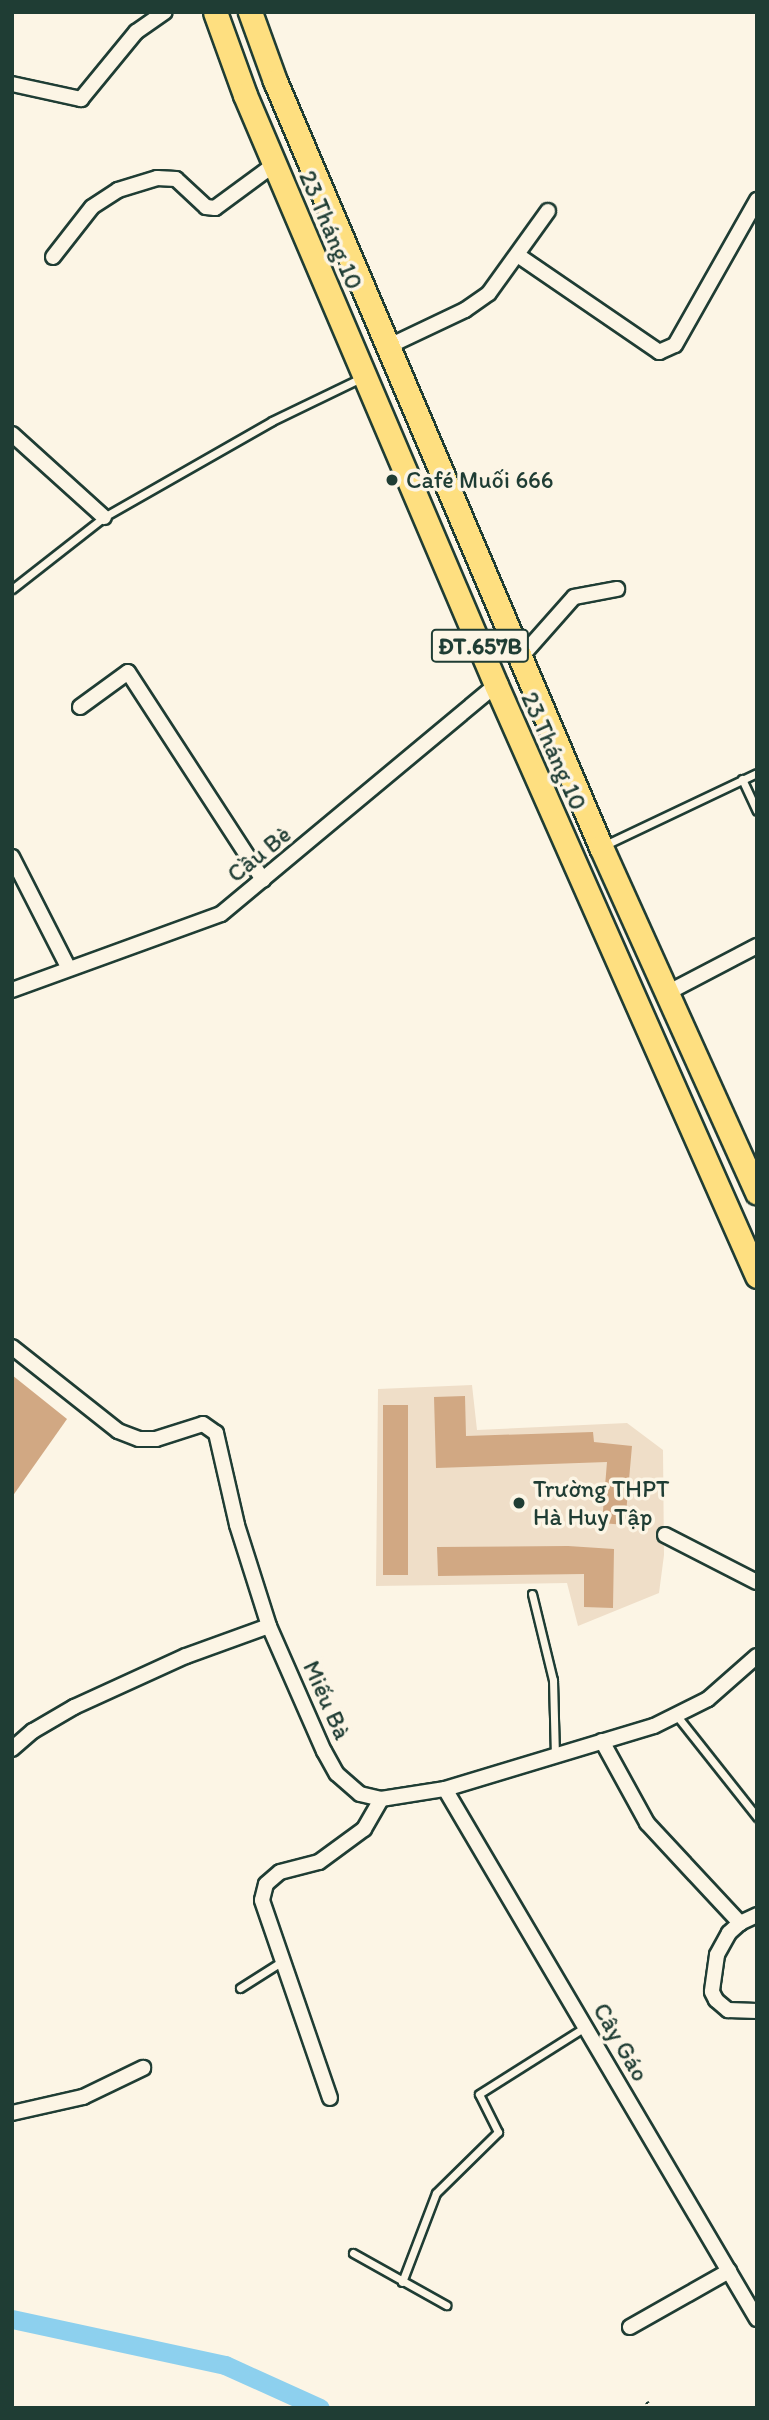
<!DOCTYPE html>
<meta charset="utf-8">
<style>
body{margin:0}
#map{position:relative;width:769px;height:2420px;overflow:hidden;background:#fcf5e5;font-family:Itim,sans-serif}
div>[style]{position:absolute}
.built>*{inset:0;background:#efdec8}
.canal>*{height:19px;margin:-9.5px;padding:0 9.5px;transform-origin:9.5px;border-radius:9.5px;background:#8dd0ee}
.building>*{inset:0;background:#d1a883;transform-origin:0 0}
.path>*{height:3.5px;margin-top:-1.75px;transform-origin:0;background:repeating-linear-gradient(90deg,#1f3d34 0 2px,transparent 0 7px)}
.roads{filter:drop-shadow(2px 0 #1f3d34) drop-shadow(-2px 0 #1f3d34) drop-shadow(0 2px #1f3d34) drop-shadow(0 -2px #1f3d34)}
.lane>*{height:7px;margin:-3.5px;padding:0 3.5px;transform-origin:3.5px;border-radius:3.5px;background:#fcf5e5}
.street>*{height:14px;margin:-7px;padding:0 7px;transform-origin:7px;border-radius:7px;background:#fcf5e5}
.primary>*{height:23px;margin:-11.5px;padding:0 11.5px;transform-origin:11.5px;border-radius:11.5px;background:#fedf80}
.dots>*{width:19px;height:19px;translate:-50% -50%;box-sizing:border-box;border:4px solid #fcf5e5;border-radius:50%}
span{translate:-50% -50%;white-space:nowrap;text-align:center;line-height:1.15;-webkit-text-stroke:7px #fcf5e5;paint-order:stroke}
.shield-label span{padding:2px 5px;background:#fcf5e5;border:2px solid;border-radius:5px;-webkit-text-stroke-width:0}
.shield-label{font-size:23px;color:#1f3d34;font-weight:700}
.street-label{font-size:24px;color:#1f3d34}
.poi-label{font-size:24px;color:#1f3d34}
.left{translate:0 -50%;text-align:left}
.frame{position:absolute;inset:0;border:14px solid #1f3d34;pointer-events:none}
</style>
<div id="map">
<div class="built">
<i style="clip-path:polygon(472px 1385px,477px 1430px,627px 1423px,663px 1450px,664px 1555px,659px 1593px,578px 1626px,567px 1583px,376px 1586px,378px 1389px)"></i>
</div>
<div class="canal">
<i style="left:12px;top:2319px;width:218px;rotate:12.2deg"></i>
<i style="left:225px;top:2365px;width:104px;rotate:24.4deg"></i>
</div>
<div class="building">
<i style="clip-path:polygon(12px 1375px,67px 1419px,12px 1497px)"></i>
<i style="clip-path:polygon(465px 1396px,466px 1436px,593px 1432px,594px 1442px,632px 1446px,625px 1525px,602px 1523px,607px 1462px,436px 1468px,434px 1397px)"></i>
<i style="left:383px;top:1405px;width:25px;height:170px"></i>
<i style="clip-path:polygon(568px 1546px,614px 1549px,613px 1608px,584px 1607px,584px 1574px,438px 1576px,437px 1547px)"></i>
</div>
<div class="path">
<i style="left:647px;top:2402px;width:7px;rotate:63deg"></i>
</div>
<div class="roads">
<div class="lane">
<i style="left:12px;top:589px;width:117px;rotate:-38deg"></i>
<i style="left:104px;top:517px;width:193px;rotate:-29.7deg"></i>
<i style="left:272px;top:421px;width:99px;rotate:-25.8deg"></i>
<i style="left:742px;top:779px;width:35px;rotate:65deg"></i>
<i style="left:603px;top:846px;width:170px;rotate:-25.4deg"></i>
<i style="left:532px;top:1594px;width:89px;rotate:76.3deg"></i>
<i style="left:553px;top:1680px;width:74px;rotate:88.5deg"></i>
<i style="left:677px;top:1716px;width:129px;rotate:51.6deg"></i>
<i style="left:240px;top:1988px;width:49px;rotate:-32.4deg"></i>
<i style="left:353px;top:2253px;width:107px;rotate:29.2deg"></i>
<i style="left:402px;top:2282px;width:95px;rotate:-69.1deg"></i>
<i style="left:436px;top:2193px;width:87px;rotate:-44.5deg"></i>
<i style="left:498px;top:2132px;width:42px;rotate:-116.6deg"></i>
<i style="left:479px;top:2094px;width:125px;rotate:-32.3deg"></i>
</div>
<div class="street">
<i style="left:12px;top:84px;width:71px;rotate:12.3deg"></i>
<i style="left:81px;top:99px;width:87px;rotate:-50.6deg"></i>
<i style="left:136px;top:32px;width:35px;rotate:-35deg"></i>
<i style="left:519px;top:256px;width:170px;rotate:34.4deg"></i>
<i style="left:659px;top:352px;width:17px;rotate:-24deg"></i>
<i style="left:675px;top:345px;width:167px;rotate:-60.5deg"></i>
<i style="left:53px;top:257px;width:63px;rotate:-52deg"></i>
<i style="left:92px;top:207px;width:31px;rotate:-33deg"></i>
<i style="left:118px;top:190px;width:41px;rotate:-17.1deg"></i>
<i style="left:157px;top:178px;width:19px;rotate:3deg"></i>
<i style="left:176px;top:179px;width:41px;rotate:43deg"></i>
<i style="left:206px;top:207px;width:9px;rotate:6deg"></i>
<i style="left:215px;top:208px;width:74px;rotate:-36.3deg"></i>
<i style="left:387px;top:347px;width:86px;rotate:-25.4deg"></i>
<i style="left:465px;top:310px;width:29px;rotate:-35deg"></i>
<i style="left:489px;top:293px;width:101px;rotate:-54.3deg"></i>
<i style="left:12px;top:434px;width:124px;rotate:42.1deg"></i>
<i style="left:520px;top:658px;width:81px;rotate:-48.5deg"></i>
<i style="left:574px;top:597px;width:44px;rotate:-10.5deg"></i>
<i style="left:80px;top:707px;width:59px;rotate:-36.1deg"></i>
<i style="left:128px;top:672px;width:248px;rotate:57deg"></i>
<i style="left:12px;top:857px;width:123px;rotate:63deg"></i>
<i style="left:12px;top:990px;width:222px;rotate:-20deg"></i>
<i style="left:221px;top:914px;width:358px;rotate:-39.8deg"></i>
<i style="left:667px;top:993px;width:102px;rotate:-27.6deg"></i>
<i style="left:12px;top:1347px;width:135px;rotate:38.4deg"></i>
<i style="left:118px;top:1431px;width:22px;rotate:21deg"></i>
<i style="left:139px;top:1439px;width:17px"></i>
<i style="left:156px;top:1439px;width:49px;rotate:-17.7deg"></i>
<i style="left:203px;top:1424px;width:16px;rotate:35deg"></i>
<i style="left:216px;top:1433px;width:94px;rotate:77.1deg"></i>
<i style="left:237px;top:1525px;width:106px;rotate:72.4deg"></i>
<i style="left:269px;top:1626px;width:137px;rotate:66.3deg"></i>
<i style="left:324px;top:1751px;width:26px;rotate:61deg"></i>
<i style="left:337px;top:1774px;width:30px;rotate:41deg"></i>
<i style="left:360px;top:1794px;width:22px;rotate:13deg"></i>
<i style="left:381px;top:1799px;width:65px;rotate:-8.9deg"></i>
<i style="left:445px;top:1789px;width:218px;rotate:-16.8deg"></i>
<i style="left:654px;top:1726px;width:60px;rotate:-26.6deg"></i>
<i style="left:708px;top:1699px;width:65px;rotate:-41.3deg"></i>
<i style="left:665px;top:1535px;width:103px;rotate:27.1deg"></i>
<i style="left:602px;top:1741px;width:94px;rotate:61.2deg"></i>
<i style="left:647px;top:1823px;width:137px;rotate:47.1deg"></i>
<i style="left:740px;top:1923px;width:15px;rotate:138deg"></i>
<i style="left:729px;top:1933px;width:25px;rotate:119deg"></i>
<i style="left:717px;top:1955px;width:37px;rotate:98deg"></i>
<i style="left:712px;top:1992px;width:9px;rotate:63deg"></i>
<i style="left:716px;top:2000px;width:16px;rotate:40deg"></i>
<i style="left:728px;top:2010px;width:29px;rotate:2deg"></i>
<i style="left:12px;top:1749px;width:28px;rotate:-41deg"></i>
<i style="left:33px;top:1731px;width:48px;rotate:-30.3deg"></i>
<i style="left:74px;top:1707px;width:123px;rotate:-24.5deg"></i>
<i style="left:186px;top:1656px;width:88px;rotate:-19.9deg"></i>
<i style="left:445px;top:1789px;width:615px;rotate:59.52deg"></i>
<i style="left:740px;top:1923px;width:19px;rotate:-25deg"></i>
<i style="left:330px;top:2098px;width:209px;rotate:-109deg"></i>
<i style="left:262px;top:1900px;width:16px;rotate:-76deg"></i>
<i style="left:266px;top:1884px;width:18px;rotate:-41deg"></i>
<i style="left:280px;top:1872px;width:40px;rotate:-14.4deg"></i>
<i style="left:319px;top:1862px;width:56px;rotate:-36.3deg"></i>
<i style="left:364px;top:1829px;width:34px;rotate:-60deg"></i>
<i style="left:12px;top:2113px;width:73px;rotate:-12.7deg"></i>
<i style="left:83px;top:2097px;width:67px;rotate:-25.8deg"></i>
<i style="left:630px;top:2327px;width:114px;rotate:-29.5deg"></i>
</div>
<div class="primary">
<i style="left:215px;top:12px;width:88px;rotate:70.1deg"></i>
<i style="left:245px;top:95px;width:641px;rotate:66.95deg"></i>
<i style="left:496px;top:685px;width:646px;rotate:66.17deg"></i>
<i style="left:250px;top:12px;width:73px;rotate:70.1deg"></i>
<i style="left:275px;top:81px;width:832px;rotate:66.95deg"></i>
<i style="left:601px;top:847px;width:379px;rotate:65.7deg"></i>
</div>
</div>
<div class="dots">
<i style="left:392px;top:480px;background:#1f3d34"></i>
<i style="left:519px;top:1503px;background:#1f3d34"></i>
</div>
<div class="shield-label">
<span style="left:480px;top:646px">ĐT.657B</span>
</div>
<div class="street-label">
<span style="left:331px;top:230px;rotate:67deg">23 Tháng 10</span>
<span style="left:554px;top:751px;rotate:66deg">23 Tháng 10</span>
<span style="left:259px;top:854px;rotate:-39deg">Cầu Bè</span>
<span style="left:327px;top:1700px;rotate:66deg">Miếu Bà</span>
<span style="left:621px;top:2042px;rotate:60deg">Cây Gáo</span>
</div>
<div class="poi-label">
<span class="left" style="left:406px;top:480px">Café Muối 666</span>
<span class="left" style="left:533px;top:1503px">Trường THPT<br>Hà Huy Tập</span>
</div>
<div class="frame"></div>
</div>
